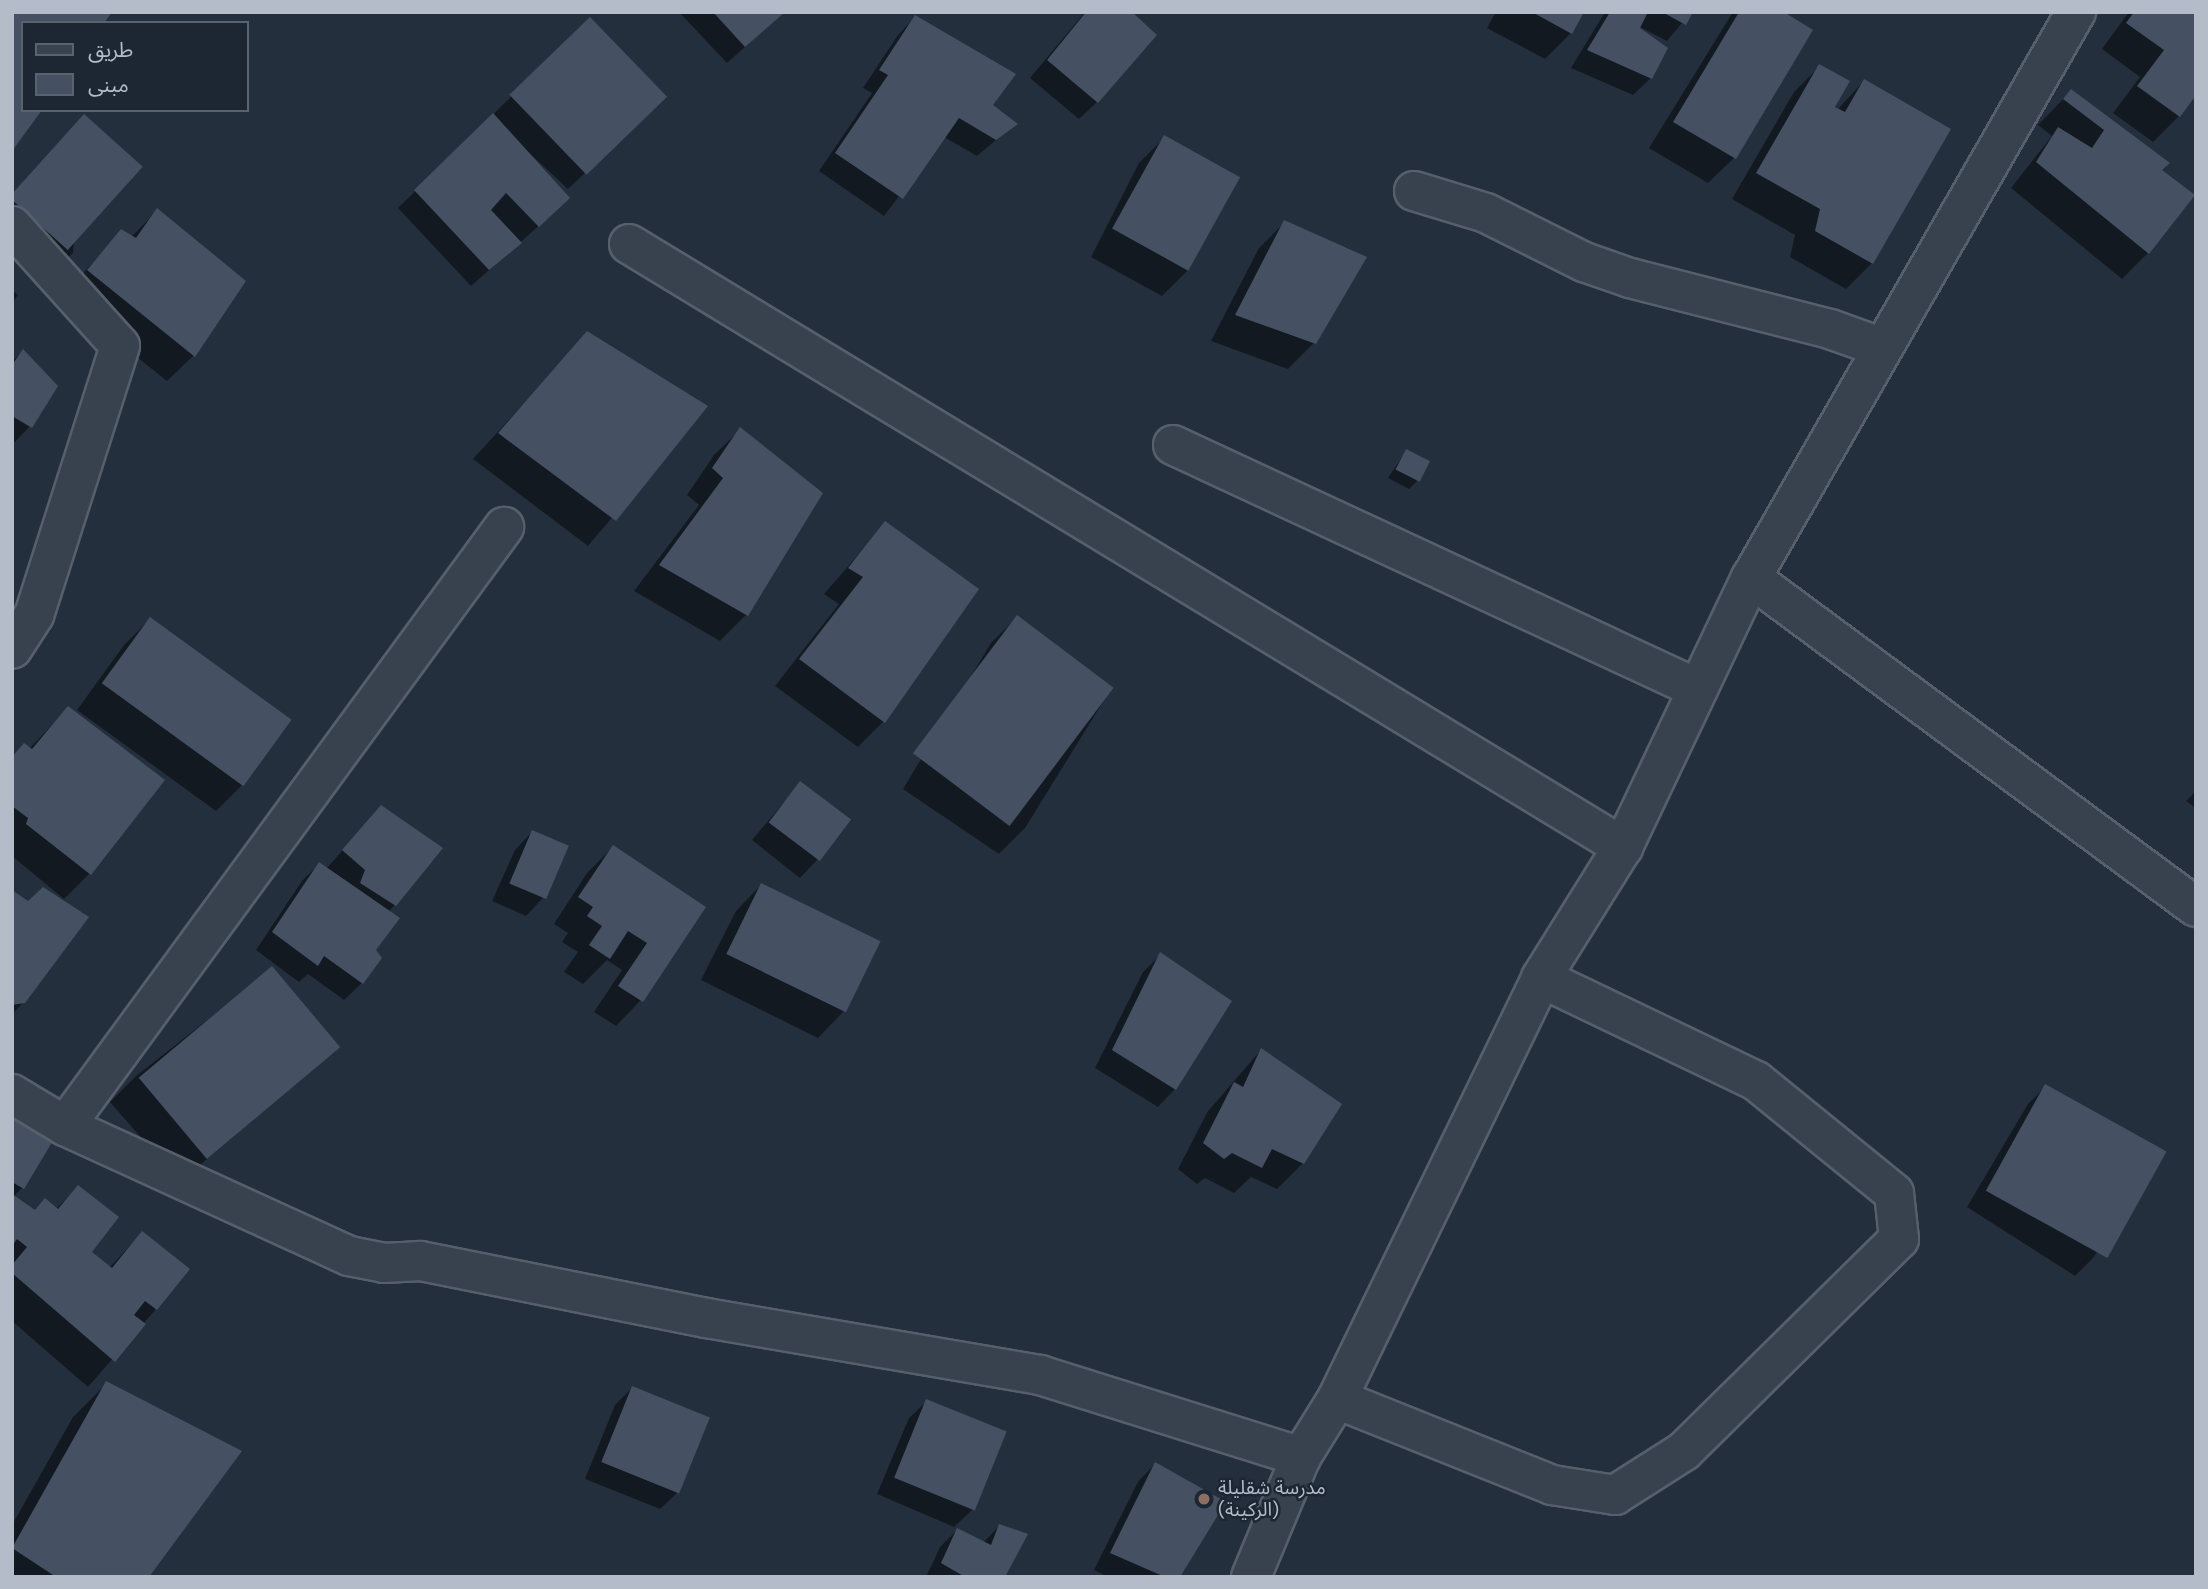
<!DOCTYPE html>
<meta charset="utf-8">
<style>
body{margin:0}
#map{position:relative;width:2208px;height:1589px;overflow:hidden;background:#242f3e;font-family:"DM Sans","Noto Sans Arabic",sans-serif}
div>[style]{position:absolute}
.shadow>*{inset:0;background:#0007}
.building>*{inset:0;background:#455162;transform-origin:0 0}
.roads{filter:drop-shadow(2px 0 #565f6c) drop-shadow(-2px 0 #565f6c) drop-shadow(0 2px #565f6c) drop-shadow(0 -2px #565f6c)}
.minor>*{height:38px;margin:-19px;padding:0 19px;transform-origin:19px;border-radius:19px;background:#38414e}
.dots>*{width:19px;height:19px;translate:-50% -50%;box-sizing:border-box;border:4px solid #1d2633;border-radius:50%}
span{translate:-50% -50%;white-space:nowrap;text-align:center;line-height:1.15;-webkit-text-stroke:5px #1d2633;paint-order:stroke}
.poi-label{font-size:19px;color:#b4bcc9}
.left{translate:0 -50%;text-align:left}
.frame{position:absolute;inset:0;border:14px solid #b4bcc9;pointer-events:none}
.legend{position:absolute;left:21px;top:21px;width:228px;height:91px;box-sizing:border-box;background:#1d2633;border:2px solid #59626f;margin:0;padding:9px 12px;list-style:none;font-size:21px;color:#b4bcc9}
.legend li{display:flex;align-items:center;gap:14px;height:35px}
.legend b{width:35px;border:2px solid #59626f}
</style>
<div id="map">
<div class="shadow">
<i style="clip-path:polygon(679px 12px,784px 12px,727px 63px)"></i>
<i style="clip-path:polygon(1085px 12px,1129px 12px,1097px 102px,1079px 119px,1030px 78px)"></i>
<i style="clip-path:polygon(1496px 12px,1582px 12px,1571px 33px,1545px 59px,1487px 28px)"></i>
<i style="clip-path:polygon(1605px 12px,1691px 12px,1667px 41px,1636px 25px,1651px 78px,1633px 95px,1571px 68px)"></i>
<i style="clip-path:polygon(1733px 12px,1781px 12px,1734px 158px,1708px 183px,1649px 148px)"></i>
<i style="clip-path:polygon(2129px 12px,2196px 12px,2179px 116px,2153px 142px,2113px 113px,2140px 77px,2102px 49px)"></i>
<i style="clip-path:polygon(915px 17px,991px 105px,1015px 124px,977px 156px,944px 137px,884px 216px,819px 171px,872px 93px,863px 88px,898px 35px)"></i>
<i style="clip-path:polygon(589px 20px,647px 114px,568px 189px,510px 135px,550px 216px,471px 286px,398px 208px)"></i>
<i style="clip-path:polygon(1820px 66px,1837px 110px,1864px 81px,1872px 263px,1846px 289px,1790px 257px,1795px 235px,1732px 199px,1794px 92px)"></i>
<i style="clip-path:polygon(2071px 91px,2160px 170px,2148px 253px,2122px 279px,2011px 188px,2052px 136px,2038px 125px)"></i>
<i style="clip-path:polygon(84px 116px,73px 253px,55px 270px,12px 232px,12px 202px)"></i>
<i style="clip-path:polygon(1165px 137px,1188px 270px,1162px 296px,1091px 257px,1139px 163px)"></i>
<i style="clip-path:polygon(157px 211px,243px 281px,193px 356px,167px 381px,62px 297px,121px 231px,131px 237px)"></i>
<i style="clip-path:polygon(1285px 222px,1314px 343px,1288px 369px,1211px 341px,1259px 248px)"></i>
<i style="clip-path:polygon(12px 290px,18px 295px,12px 303px)"></i>
<i style="clip-path:polygon(588px 333px,705px 407px,588px 546px,473px 459px)"></i>
<i style="clip-path:polygon(23px 351px,30px 426px,13px 444px,12px 362px)"></i>
<i style="clip-path:polygon(740px 430px,821px 493px,746px 615px,720px 641px,634px 591px,699px 505px,687px 495px,714px 455px)"></i>
<i style="clip-path:polygon(1406px 451px,1417px 481px,1409px 489px,1388px 478px)"></i>
<i style="clip-path:polygon(885px 524px,884px 721px,858px 747px,775px 686px,839px 604px,824px 594px)"></i>
<i style="clip-path:polygon(1017px 617px,1111px 689px,1025px 828px,999px 854px,903px 789px,991px 643px)"></i>
<i style="clip-path:polygon(150px 619px,242px 785px,216px 811px,77px 710px,124px 645px)"></i>
<i style="clip-path:polygon(68px 708px,90px 873px,64px 899px,12px 856px,12px 757px,29px 749px)"></i>
<i style="clip-path:polygon(800px 783px,817px 860px,800px 878px,752px 840px)"></i>
<i style="clip-path:polygon(2196px 791px,2196px 808px,2186px 801px)"></i>
<i style="clip-path:polygon(381px 807px,395px 905px,388px 912px,362px 983px,344px 1000px,308px 974px,299px 982px,256px 950px,302px 881px,319px 864px,326px 869px)"></i>
<i style="clip-path:polygon(532px 832px,567px 847px,543px 898px,526px 916px,492px 901px,515px 850px)"></i>
<i style="clip-path:polygon(613px 847px,704px 907px,641px 1000px,616px 1026px,594px 1012px,622px 970px,607px 960px,583px 984px,564px 972px,578px 952px,562px 942px,568px 933px,554px 924px,587px 873px)"></i>
<i style="clip-path:polygon(761px 885px,843px 1012px,818px 1038px,701px 980px,736px 911px)"></i>
<i style="clip-path:polygon(12px 892px,24px 1002px,12px 1014px)"></i>
<i style="clip-path:polygon(1160px 955px,1229px 1001px,1175px 1089px,1158px 1107px,1095px 1068px,1143px 972px)"></i>
<i style="clip-path:polygon(272px 969px,338px 1047px,180px 1182px,110px 1102px,136px 1076px)"></i>
<i style="clip-path:polygon(1261px 1050px,1303px 1163px,1277px 1189px,1251px 1177px,1234px 1193px,1205px 1178px,1197px 1184px,1178px 1169px,1208px 1111px)"></i>
<i style="clip-path:polygon(2045px 1087px,2164px 1152px,2093px 1258px,2075px 1276px,1967px 1207px,2028px 1104px)"></i>
<i style="clip-path:polygon(12px 1102px,23px 1187px,13px 1197px,33px 1212px,56px 1209px,78px 1187px,89px 1252px,109px 1268px,142px 1233px,156px 1309px,88px 1387px,12px 1321px)"></i>
<i style="clip-path:polygon(107px 1383px,146px 1577px,12px 1577px,12px 1525px,73px 1417px)"></i>
<i style="clip-path:polygon(632px 1388px,678px 1492px,660px 1509px,585px 1479px,615px 1405px)"></i>
<i style="clip-path:polygon(927px 1401px,972px 1510px,954px 1527px,877px 1494px,909px 1418px)"></i>
<i style="clip-path:polygon(1155px 1464px,1178px 1577px,1108px 1577px,1094px 1570px,1138px 1482px)"></i>
<i style="clip-path:polygon(999px 1526px,1003px 1577px,926px 1577px,940px 1547px,957px 1530px,983px 1543px)"></i>
</div>
<div class="building">
<i style="clip-path:polygon(12px 12px,112px 12px,104px 23px,23px 23px,23px 110px,42px 110px,12px 151px)"></i>
<i style="clip-path:polygon(713px 12px,785px 12px,745px 47px)"></i>
<i style="clip-path:polygon(1086px 12px,1132px 12px,1157px 35px,1098px 103px,1047px 60px)"></i>
<i style="clip-path:polygon(1532px 12px,1584px 12px,1572px 34px)"></i>
<i style="clip-path:polygon(1610px 12px,1648px 12px,1640px 28px,1668px 48px,1652px 79px,1587px 50px)"></i>
<i style="clip-path:polygon(1662px 12px,1693px 12px,1686px 25px)"></i>
<i style="clip-path:polygon(1739px 12px,1784px 12px,1813px 30px,1736px 159px,1673px 122px)"></i>
<i style="clip-path:polygon(2134px 12px,2196px 12px,2196px 95px,2180px 117px,2137px 86px,2164px 50px,2126px 23px)"></i>
<i style="clip-path:polygon(915px 15px,1016px 74px,993px 105px,1018px 124px,996px 140px,959px 118px,903px 199px,835px 153px,888px 75px,879px 70px)"></i>
<i style="left:590px;top:17px;width:111px;height:112px;rotate:46deg"></i>
<i style="clip-path:polygon(1819px 64px,1850px 81px,1835px 107px,1845px 112px,1864px 79px,1951px 129px,1873px 264px,1815px 231px,1820px 209px,1756px 173px)"></i>
<i style="clip-path:polygon(2071px 89px,2170px 163px,2162px 170px,2195px 195px,2149px 254px,2036px 162px,2058px 127px,2092px 148px,2104px 130px,2063px 99px)"></i>
<i style="clip-path:polygon(493px 113px,570px 198px,539px 227px,506px 193px,491px 210px,522px 243px,489px 270px,414px 190px)"></i>
<i style="left:84px;top:114px;width:79px;height:112px;rotate:42deg"></i>
<i style="left:1164px;top:135px;width:87px;height:107px;rotate:29deg"></i>
<i style="clip-path:polygon(157px 208px,246px 281px,195px 357px,87px 270px,121px 229px,136px 238px)"></i>
<i style="clip-path:polygon(1284px 220px,1367px 257px,1316px 344px,1235px 315px)"></i>
<i style="clip-path:polygon(587px 331px,708px 406px,616px 521px,498px 433px)"></i>
<i style="clip-path:polygon(23px 349px,58px 386px,32px 428px,12px 416px,12px 365px)"></i>
<i style="clip-path:polygon(740px 427px,823px 493px,748px 616px,659px 565px,723px 478px,712px 468px)"></i>
<i style="left:1406px;top:449px;width:27px;height:23px;rotate:27deg"></i>
<i style="clip-path:polygon(885px 521px,979px 589px,885px 723px,799px 659px,863px 577px,848px 568px)"></i>
<i style="left:1017px;top:615px;width:121px;height:173px;rotate:37deg"></i>
<i style="left:150px;top:617px;width:175px;height:82px;rotate:36deg"></i>
<i style="clip-path:polygon(68px 706px,165px 780px,91px 875px,26px 824px,28px 818px,12px 806px,12px 757px,24px 743px,32px 749px)"></i>
<i style="left:800px;top:781px;width:64px;height:52px;rotate:37deg"></i>
<i style="clip-path:polygon(381px 805px,443px 848px,396px 906px,360px 883px,365px 870px,342px 850px)"></i>
<i style="left:532px;top:830px;width:40px;height:58px;rotate:23deg"></i>
<i style="clip-path:polygon(613px 845px,706px 907px,643px 1002px,618px 986px,647px 943px,628px 931px,610px 959px,589px 945px,602px 926px,587px 916px,593px 907px,578px 897px)"></i>
<i style="clip-path:polygon(319px 862px,400px 918px,376px 950px,382px 958px,363px 984px,324px 956px,318px 966px,272px 932px)"></i>
<i style="left:761px;top:883px;width:133px;height:79px;rotate:26deg"></i>
<i style="clip-path:polygon(43px 887px,89px 917px,25px 1003px,12px 1005px,12px 890px,28px 901px)"></i>
<i style="clip-path:polygon(1160px 952px,1232px 1001px,1176px 1090px,1112px 1050px)"></i>
<i style="left:272px;top:966px;width:106px;height:174px;rotate:50deg"></i>
<i style="clip-path:polygon(1261px 1048px,1342px 1104px,1304px 1164px,1272px 1149px,1262px 1168px,1232px 1153px,1224px 1159px,1203px 1143px,1234px 1082px,1243px 1087px)"></i>
<i style="left:2045px;top:1084px;width:139px;height:122px;rotate:29deg"></i>
<i style="clip-path:polygon(12px 1100px,60px 1129px,24px 1189px,12px 1182px)"></i>
<i style="clip-path:polygon(78px 1185px,119px 1217px,92px 1252px,112px 1268px,142px 1231px,190px 1269px,157px 1310px,145px 1301px,134px 1315px,146px 1324px,115px 1362px,12px 1273px,12px 1265px,27px 1247px,17px 1239px,12px 1246px,12px 1194px,35px 1210px,45px 1198px,58px 1209px)"></i>
<i style="clip-path:polygon(106px 1381px,242px 1451px,149px 1577px,56px 1577px,12px 1548px)"></i>
<i style="left:632px;top:1386px;width:84px;height:82px;rotate:22deg"></i>
<i style="left:926px;top:1399px;width:87px;height:85px;rotate:22deg"></i>
<i style="clip-path:polygon(1155px 1462px,1226px 1502px,1180px 1577px,1165px 1577px,1110px 1553px)"></i>
<i style="clip-path:polygon(999px 1524px,1028px 1534px,1005px 1577px,965px 1577px,941px 1563px,957px 1528px,991px 1545px)"></i>
</div>
<div class="roads">
<div class="minor">
<i style="left:1414px;top:191px;width:75px;rotate:17deg"></i>
<i style="left:1486px;top:213px;width:110px;rotate:26.6deg"></i>
<i style="left:1584px;top:262px;width:49px;rotate:19.2deg"></i>
<i style="left:1630px;top:278px;width:206px;rotate:14.3deg"></i>
<i style="left:1830px;top:329px;width:56px;rotate:19.7deg"></i>
<i style="left:12px;top:226px;width:161px;rotate:48deg"></i>
<i style="left:120px;top:346px;width:282px;rotate:107.7deg"></i>
<i style="left:34px;top:615px;width:40px;rotate:122.9deg"></i>
<i style="left:629px;top:244px;width:1163px;rotate:31.24deg"></i>
<i style="left:1173px;top:445px;width:579px;rotate:24.93deg"></i>
<i style="left:1751px;top:578px;width:553px;rotate:36.48deg"></i>
<i style="left:12px;top:1094px;width:62px;rotate:31.1deg"></i>
<i style="left:65px;top:1126px;width:312px;rotate:24.6deg"></i>
<i style="left:349px;top:1256px;width:36px;rotate:11deg"></i>
<i style="left:384px;top:1263px;width:37px;rotate:-3deg"></i>
<i style="left:421px;top:1261px;width:291px;rotate:11.3deg"></i>
<i style="left:706px;top:1318px;width:339px;rotate:9.7deg"></i>
<i style="left:1040px;top:1375px;width:274px;rotate:17.4deg"></i>
<i style="left:65px;top:1126px;width:743px;rotate:-53.76deg"></i>
<i style="left:1337px;top:1399px;width:232px;rotate:21.8deg"></i>
<i style="left:1552px;top:1485px;width:64px;rotate:9deg"></i>
<i style="left:1615px;top:1495px;width:82px;rotate:-32.5deg"></i>
<i style="left:1684px;top:1451px;width:302px;rotate:-44.6deg"></i>
<i style="left:1899px;top:1239px;width:46px;rotate:-96.2deg"></i>
<i style="left:1894px;top:1193px;width:178px;rotate:-140.9deg"></i>
<i style="left:1756px;top:1081px;width:238px;rotate:-154.4deg"></i>
<i style="left:1251px;top:1577px;width:130px;rotate:-67.4deg"></i>
<i style="left:1301px;top:1457px;width:68px;rotate:-58.2deg"></i>
<i style="left:1337px;top:1399px;width:468px;rotate:-64.1deg"></i>
<i style="left:1541px;top:978px;width:155px;rotate:-58deg"></i>
<i style="left:1623px;top:847px;width:298px;rotate:-64.6deg"></i>
<i style="left:1751px;top:578px;width:653px;rotate:-60.14deg"></i>
</div>
</div>
<div class="dots">
<i style="left:1204px;top:1499px;background:#8d6e63"></i>
</div>
<div class="poi-label">
<span class="left" style="left:1218px;top:1499px">مدرسة شقليلة<br>(الركينة)</span>
</div>
<div class="frame"></div>
<ul class="legend">
<li><b style="height:9px;background:#38414e"></b>طريق</li>
<li><b style="height:19px;background:#455162"></b>مبنى</li>
</ul>
</div>
